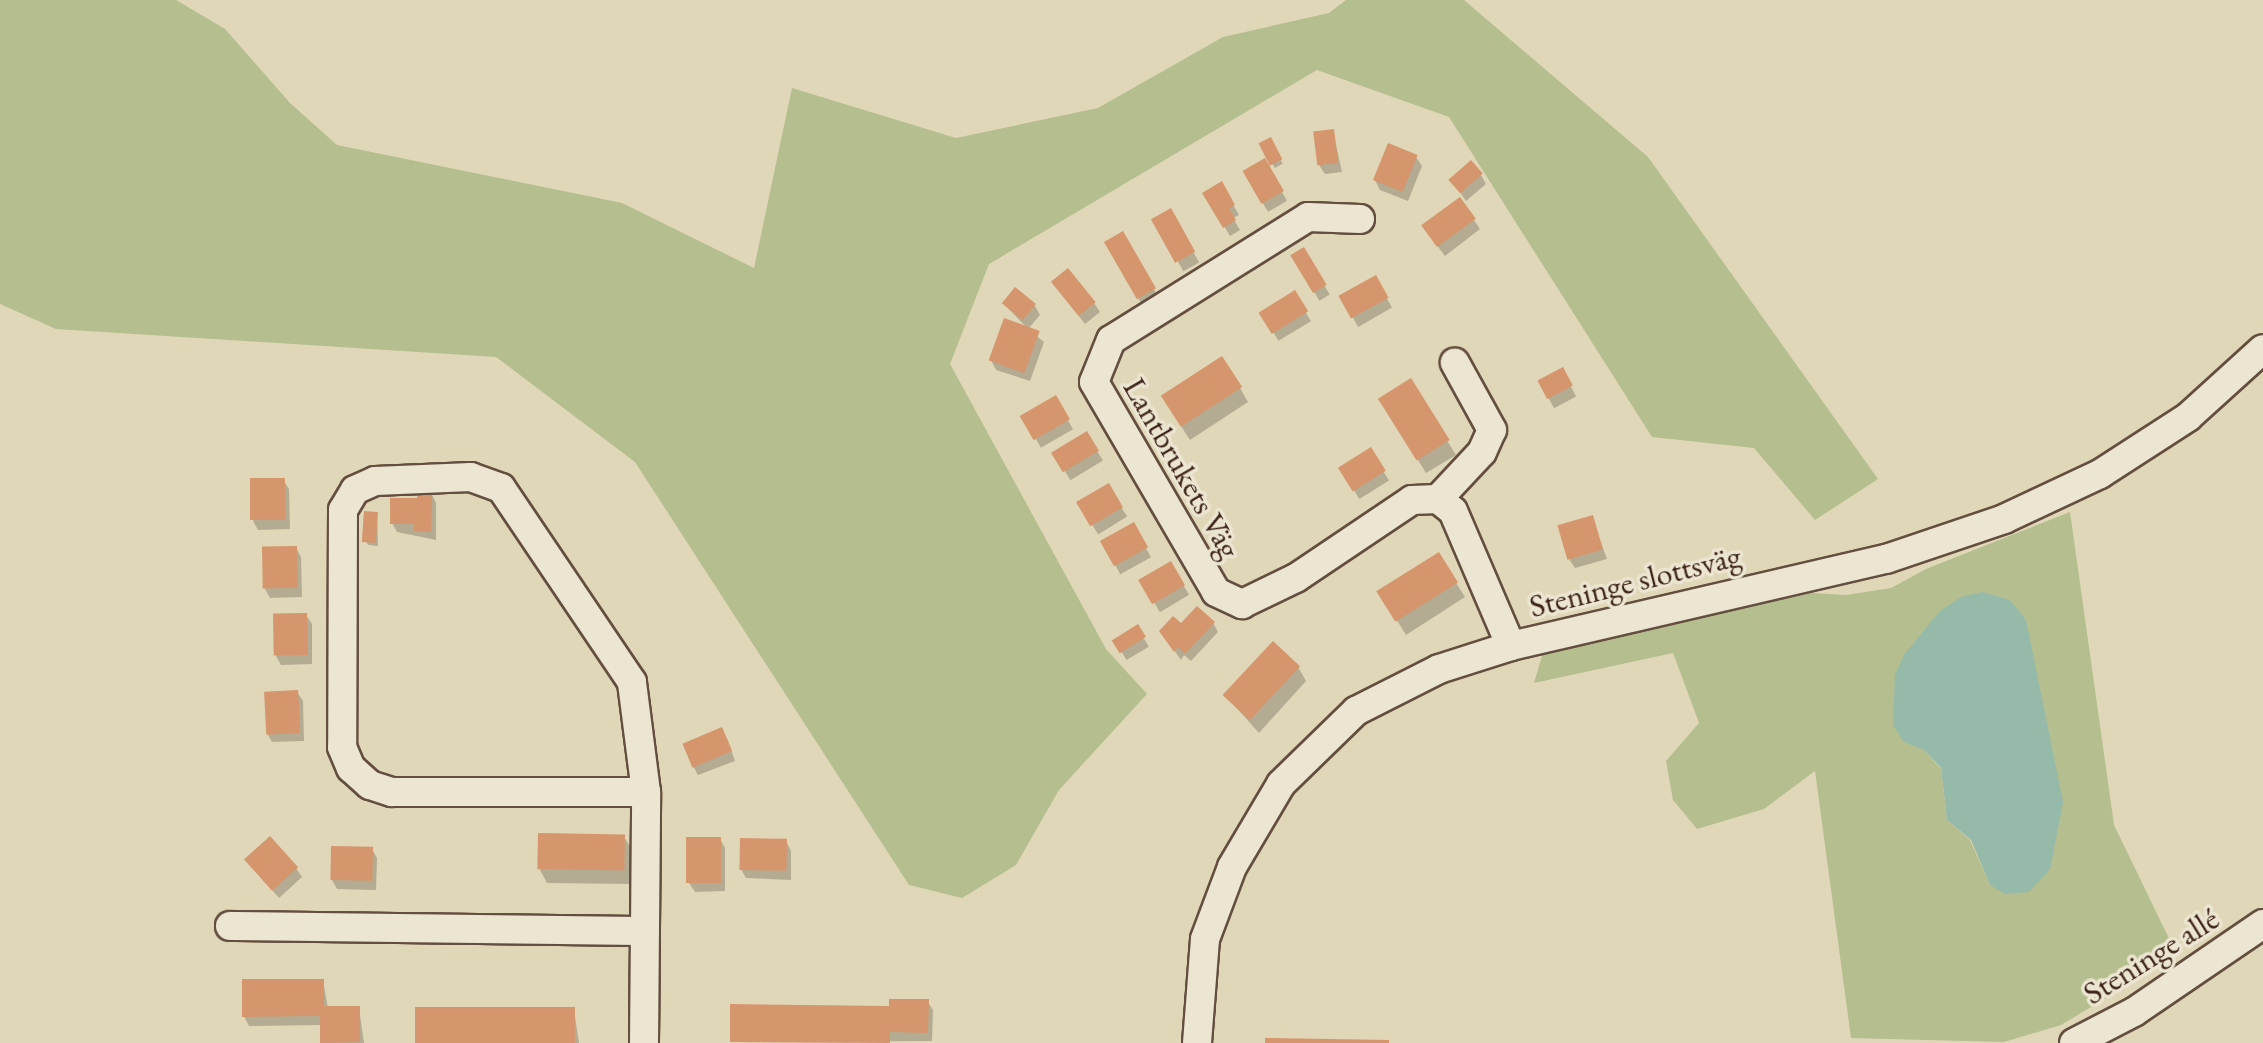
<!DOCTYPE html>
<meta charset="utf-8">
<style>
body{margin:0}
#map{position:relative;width:2263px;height:1043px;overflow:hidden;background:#e0d7b8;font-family:"EB Garamond",serif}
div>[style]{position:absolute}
.green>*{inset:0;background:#b4be8e}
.water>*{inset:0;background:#95baaa}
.shadow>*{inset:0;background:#0003;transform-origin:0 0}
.building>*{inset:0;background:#d5956d;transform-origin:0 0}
.roads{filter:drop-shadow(2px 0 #644e3f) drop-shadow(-2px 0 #644e3f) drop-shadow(0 2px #644e3f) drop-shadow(0 -2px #644e3f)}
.minor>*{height:28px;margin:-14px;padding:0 14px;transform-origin:14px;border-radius:14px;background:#ebe5d1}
span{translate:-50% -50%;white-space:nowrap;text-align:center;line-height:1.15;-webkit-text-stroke:7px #ebe5d1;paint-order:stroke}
.street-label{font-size:32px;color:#3b2117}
</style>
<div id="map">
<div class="green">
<i style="clip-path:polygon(0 0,176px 0,225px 29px,290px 103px,337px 145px,622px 203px,754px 268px,792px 88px,956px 138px,1098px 108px,1223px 37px,1329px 13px,1346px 0,1464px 0,1648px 157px,1878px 479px,1815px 520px,1754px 448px,1652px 437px,1449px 117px,1317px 70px,989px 264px,950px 364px,1106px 649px,1147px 694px,1059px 790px,1016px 865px,962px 898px,909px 885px,635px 462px,496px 357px,56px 329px,0 304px)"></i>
<i style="clip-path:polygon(evenodd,2070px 512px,2114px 825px,2177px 955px,2061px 1025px,2004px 1042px,1851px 1038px,1815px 771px,1764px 809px,1697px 829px,1673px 800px,1666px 761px,1699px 723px,1673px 653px,1534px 683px,1544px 649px,1812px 593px,1846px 595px,1891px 588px,1926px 569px,2070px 512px,1924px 750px,2050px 869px,1990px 885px,1970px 840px,1947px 820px,1941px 769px,1924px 750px)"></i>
</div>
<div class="water">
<i style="clip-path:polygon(1982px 592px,2010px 600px,2026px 620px,2063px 802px,2050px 869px,2029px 892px,2005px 894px,1990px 885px,1971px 840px,1947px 820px,1941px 768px,1924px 750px,1904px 742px,1893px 725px,1895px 675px,1904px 655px,1939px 612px,1961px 597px)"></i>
</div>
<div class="shadow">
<i style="clip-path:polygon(1333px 131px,1342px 172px,1325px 174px,1319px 165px)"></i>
<i style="left:1270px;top:140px;width:27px;height:9px;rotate:62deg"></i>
<i style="clip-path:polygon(1416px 157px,1422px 166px,1408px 201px,1380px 190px,1375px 180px)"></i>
<i style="left:1264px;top:161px;width:46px;height:22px;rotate:60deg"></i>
<i style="clip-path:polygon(1481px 175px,1486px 184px,1466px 201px,1451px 179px)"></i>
<i style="clip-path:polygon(1221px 184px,1239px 215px,1233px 218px,1240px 230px,1230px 236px,1205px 194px)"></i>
<i style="clip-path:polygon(1460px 200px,1480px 229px,1445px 256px,1430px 236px)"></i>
<i style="left:1170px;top:210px;width:60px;height:18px;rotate:61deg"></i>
<i style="left:1122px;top:234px;width:74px;height:18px;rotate:60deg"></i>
<i style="left:1303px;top:250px;width:52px;height:12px;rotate:59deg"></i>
<i style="left:1375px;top:278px;width:34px;height:39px;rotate:60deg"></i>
<i style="clip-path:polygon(1053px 283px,1094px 303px,1100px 312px,1085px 324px)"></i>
<i style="left:1294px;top:293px;width:33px;height:38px;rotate:59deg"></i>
<i style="clip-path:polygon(1004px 304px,1035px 306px,1040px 315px,1028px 329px,1044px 342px,1030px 381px,996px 370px,991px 360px,1027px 328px)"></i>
<i style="left:1562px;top:370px;width:30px;height:25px;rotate:62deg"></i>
<i style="clip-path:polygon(1410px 381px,1456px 455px,1426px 473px,1389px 414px)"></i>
<i style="clip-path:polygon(1240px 388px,1248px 402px,1190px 440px,1171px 411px)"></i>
<i style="left:1055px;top:398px;width:36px;height:37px;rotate:60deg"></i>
<i style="left:1087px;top:434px;width:31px;height:38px;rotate:59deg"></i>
<i style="left:1370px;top:450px;width:36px;height:35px;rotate:58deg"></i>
<i style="clip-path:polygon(283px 480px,289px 489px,290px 529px,258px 530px,253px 521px)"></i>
<i style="left:1108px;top:486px;width:36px;height:34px;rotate:58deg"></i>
<i style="clip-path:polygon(431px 493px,436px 503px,436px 540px,397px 532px,392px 523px)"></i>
<i style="clip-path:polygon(377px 514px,378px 546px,368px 545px,366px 541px)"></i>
<i style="clip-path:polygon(1592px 518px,1607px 559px,1575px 568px,1569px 559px)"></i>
<i style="left:1133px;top:525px;width:37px;height:35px;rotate:61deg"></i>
<i style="clip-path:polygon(296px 548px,301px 557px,302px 597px,270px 598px,265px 589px)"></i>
<i style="clip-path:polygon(1438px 555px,1465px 597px,1406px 635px,1388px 606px)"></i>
<i style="left:1170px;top:563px;width:37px;height:34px;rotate:59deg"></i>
<i style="clip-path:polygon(306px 615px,312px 624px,312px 664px,281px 665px,276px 656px)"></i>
<i style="clip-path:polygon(1213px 623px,1218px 632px,1191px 661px,1184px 655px,1181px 660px,1167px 640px)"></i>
<i style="left:1137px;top:627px;width:23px;height:26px;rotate:59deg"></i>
<i style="clip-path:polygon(1298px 667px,1306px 681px,1259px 733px,1225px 695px)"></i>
<i style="clip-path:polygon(297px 692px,303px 701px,304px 741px,272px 742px,267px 733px)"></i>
<i style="clip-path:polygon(727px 738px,735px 761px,698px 775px,693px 766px)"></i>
<i style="clip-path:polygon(624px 837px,633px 851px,632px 884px,547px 883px,539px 868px)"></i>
<i style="clip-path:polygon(720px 839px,725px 848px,725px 891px,695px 892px,689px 883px)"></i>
<i style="clip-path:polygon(786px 841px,791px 851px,791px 880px,746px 878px,741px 869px)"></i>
<i style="clip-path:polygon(372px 849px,377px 858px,376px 890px,337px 889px,332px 880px)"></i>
<i style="clip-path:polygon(246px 859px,296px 868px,302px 877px,279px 898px)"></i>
<i style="clip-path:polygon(323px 981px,328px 1008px,359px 1008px,364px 1043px,323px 1043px,322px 1025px,249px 1026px,244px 1016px)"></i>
<i style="clip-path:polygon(927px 1001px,933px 1010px,932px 1041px,732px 1042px)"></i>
<i style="clip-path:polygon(574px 1010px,579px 1043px,417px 1043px)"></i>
</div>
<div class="building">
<i style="left:1334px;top:129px;width:34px;height:21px;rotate:83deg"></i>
<i style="left:1271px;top:137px;width:25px;height:14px;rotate:63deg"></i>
<i style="left:1388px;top:143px;width:32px;height:40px;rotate:22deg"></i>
<i style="left:1265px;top:158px;width:38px;height:26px;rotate:60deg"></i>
<i style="left:1471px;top:160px;width:18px;height:30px;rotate:49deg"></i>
<i style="clip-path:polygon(1222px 181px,1235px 205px,1229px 208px,1236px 220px,1223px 228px,1202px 193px)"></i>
<i style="left:1460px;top:197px;width:27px;height:48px;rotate:54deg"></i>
<i style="left:1171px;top:208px;width:50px;height:23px;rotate:61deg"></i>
<i style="left:1123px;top:231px;width:66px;height:22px;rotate:60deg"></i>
<i style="left:1304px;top:247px;width:44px;height:16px;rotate:59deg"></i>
<i style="left:1068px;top:268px;width:44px;height:22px;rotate:51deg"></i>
<i style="left:1376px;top:275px;width:26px;height:43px;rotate:61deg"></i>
<i style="left:1015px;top:287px;width:27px;height:21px;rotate:39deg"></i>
<i style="left:1295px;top:290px;width:25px;height:43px;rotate:58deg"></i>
<i style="left:1004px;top:318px;width:38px;height:45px;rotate:20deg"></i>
<i style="left:1222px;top:356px;width:37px;height:73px;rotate:57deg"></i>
<i style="left:1563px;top:367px;width:21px;height:29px;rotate:62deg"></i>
<i style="left:1411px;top:378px;width:73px;height:39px;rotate:58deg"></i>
<i style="left:1056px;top:395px;width:28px;height:42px;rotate:60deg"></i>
<i style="left:1087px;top:431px;width:23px;height:42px;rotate:59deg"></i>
<i style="left:1371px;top:447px;width:28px;height:39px;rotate:58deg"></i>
<i style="left:285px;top:478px;width:42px;height:35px;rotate:90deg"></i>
<i style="left:1109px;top:483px;width:28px;height:38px;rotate:60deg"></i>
<i style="clip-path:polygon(418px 491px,432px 491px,431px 532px,414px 531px,414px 524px,390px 524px,390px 498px,417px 498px)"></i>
<i style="left:364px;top:511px;width:14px;height:31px;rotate:4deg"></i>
<i style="left:1593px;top:515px;width:36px;height:37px;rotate:74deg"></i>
<i style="left:1134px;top:522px;width:29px;height:39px;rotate:61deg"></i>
<i style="left:297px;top:546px;width:42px;height:35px;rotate:89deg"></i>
<i style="left:1439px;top:552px;width:36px;height:74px;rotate:58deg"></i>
<i style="left:1171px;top:561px;width:28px;height:38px;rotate:60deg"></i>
<i style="clip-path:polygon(1197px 606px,1215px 622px,1185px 654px,1178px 647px,1174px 652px,1159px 631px,1173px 616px,1181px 623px)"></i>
<i style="left:307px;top:613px;width:42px;height:34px;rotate:89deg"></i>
<i style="left:1138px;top:624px;width:15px;height:31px;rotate:58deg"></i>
<i style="left:1273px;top:641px;width:37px;height:74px;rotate:43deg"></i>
<i style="left:298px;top:690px;width:43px;height:34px;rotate:87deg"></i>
<i style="left:722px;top:727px;width:26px;height:43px;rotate:67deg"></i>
<i style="left:538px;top:833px;width:87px;height:36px;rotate:1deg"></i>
<i style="left:270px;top:836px;width:42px;height:35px;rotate:48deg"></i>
<i style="left:686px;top:837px;width:35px;height:46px"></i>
<i style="left:740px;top:838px;width:47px;height:32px;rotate:1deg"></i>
<i style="left:331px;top:846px;width:42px;height:34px;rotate:1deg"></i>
<i style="clip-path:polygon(242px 979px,324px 979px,324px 1006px,360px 1006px,360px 1042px,320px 1043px,320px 1016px,242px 1017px)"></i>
<i style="clip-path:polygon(889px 999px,929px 999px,928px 1033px,890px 1032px,890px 1043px,730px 1042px,730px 1004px,889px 1006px)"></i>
<i style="left:415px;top:1007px;width:160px;height:36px"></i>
<i style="clip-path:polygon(1265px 1038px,1389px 1040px,1389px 1043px,1265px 1043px)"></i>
</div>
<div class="roads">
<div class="minor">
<i style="left:1360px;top:219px;width:52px;rotate:-177.8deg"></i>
<i style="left:1308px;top:217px;width:232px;rotate:148deg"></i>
<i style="left:1111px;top:340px;width:45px;rotate:112deg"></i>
<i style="left:1094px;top:382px;width:243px;rotate:59.8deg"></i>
<i style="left:1216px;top:592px;width:29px;rotate:25deg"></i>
<i style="left:1242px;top:604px;width:60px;rotate:-25.7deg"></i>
<i style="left:1296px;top:578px;width:140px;rotate:-33.9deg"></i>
<i style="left:1412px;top:500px;width:26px;rotate:-2deg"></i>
<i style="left:1438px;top:499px;width:19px;rotate:39deg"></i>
<i style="left:1453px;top:511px;width:147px;rotate:66.8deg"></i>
<i style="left:1438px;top:499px;width:64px;rotate:-46.9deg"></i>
<i style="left:1482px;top:452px;width:24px;rotate:-66deg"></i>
<i style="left:1492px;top:430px;width:77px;rotate:-118.9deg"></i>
<i style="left:230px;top:926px;width:415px;rotate:0.7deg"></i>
<i style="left:644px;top:1043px;width:251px;rotate:-89.5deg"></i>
<i style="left:646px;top:792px;width:111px;rotate:-97.3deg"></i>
<i style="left:632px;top:682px;width:234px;rotate:-124deg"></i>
<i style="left:501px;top:488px;width:32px;rotate:-160deg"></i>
<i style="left:471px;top:477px;width:96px;rotate:177.6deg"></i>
<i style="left:375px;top:481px;width:22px;rotate:156deg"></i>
<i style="left:355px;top:490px;width:23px;rotate:121deg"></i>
<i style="left:343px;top:510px;width:237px;rotate:90.2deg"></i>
<i style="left:342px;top:747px;width:23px;rotate:67deg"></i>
<i style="left:351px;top:768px;width:25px;rotate:42deg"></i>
<i style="left:370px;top:785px;width:23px;rotate:18deg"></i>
<i style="left:392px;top:792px;width:254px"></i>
<i style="left:1197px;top:1043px;width:104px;rotate:-85.6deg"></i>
<i style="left:1205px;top:939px;width:77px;rotate:-69.4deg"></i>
<i style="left:1232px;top:867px;width:96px;rotate:-59.4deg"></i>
<i style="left:1281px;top:784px;width:105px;rotate:-44.2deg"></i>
<i style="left:1356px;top:711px;width:93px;rotate:-26.8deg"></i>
<i style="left:1439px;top:669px;width:76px;rotate:-17.7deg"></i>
<i style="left:1511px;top:646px;width:385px;rotate:-13.1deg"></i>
<i style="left:1886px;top:559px;width:125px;rotate:-18.7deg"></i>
<i style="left:2004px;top:519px;width:106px;rotate:-25.1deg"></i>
<i style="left:2100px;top:474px;width:105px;rotate:-32.9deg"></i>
<i style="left:2188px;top:417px;width:101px;rotate:-42.2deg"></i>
<i style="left:2074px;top:1043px;width:68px;rotate:-27.3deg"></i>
<i style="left:2134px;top:1012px;width:156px;rotate:-34.3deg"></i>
</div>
</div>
<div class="street-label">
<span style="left:1182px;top:468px;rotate:60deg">Lantbrukets Väg</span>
<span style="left:1635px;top:581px;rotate:-14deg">Steninge slottsväg</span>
<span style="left:2151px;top:956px;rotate:-32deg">Steninge allé</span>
</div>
</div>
